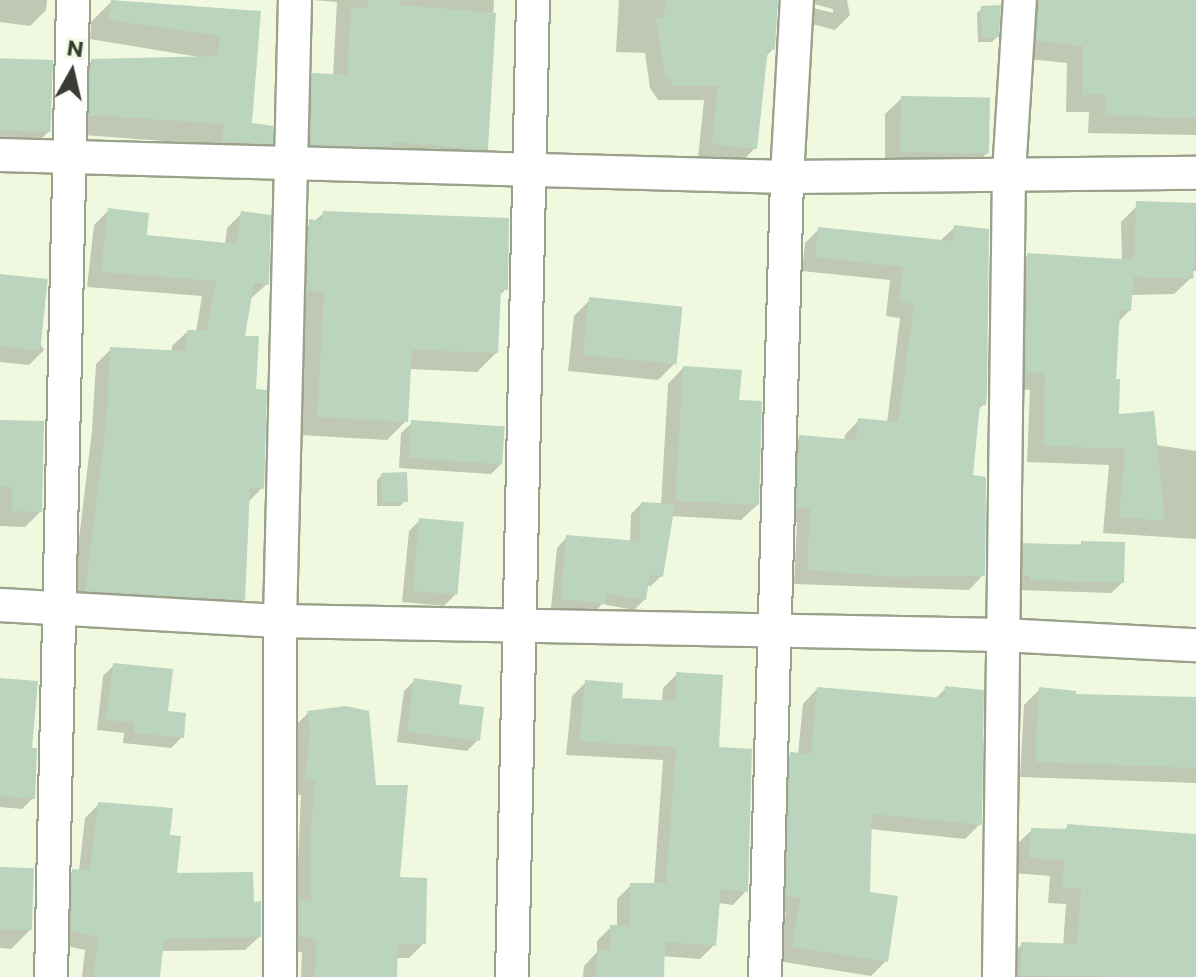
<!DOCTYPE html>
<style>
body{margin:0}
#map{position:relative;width:1196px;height:977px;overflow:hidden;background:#f0f9df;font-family:Commissioner,sans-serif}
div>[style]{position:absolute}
.shadow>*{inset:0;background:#0003}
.building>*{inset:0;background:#bad4bd;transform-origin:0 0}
.roads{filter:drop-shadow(2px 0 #9aa28b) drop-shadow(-2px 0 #9aa28b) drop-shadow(0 2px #9aa28b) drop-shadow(0 -2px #9aa28b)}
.minor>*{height:32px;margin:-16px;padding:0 16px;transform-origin:16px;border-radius:16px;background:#fff}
span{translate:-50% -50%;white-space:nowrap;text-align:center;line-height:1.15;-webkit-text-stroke:6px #f0f9df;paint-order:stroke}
.north{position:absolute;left:32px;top:32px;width:80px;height:80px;-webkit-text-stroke:6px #f0f9df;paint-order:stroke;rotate:8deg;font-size:22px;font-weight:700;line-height:32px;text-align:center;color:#393c32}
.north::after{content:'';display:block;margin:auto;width:28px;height:36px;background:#393c32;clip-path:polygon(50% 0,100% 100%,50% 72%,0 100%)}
</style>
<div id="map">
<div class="shadow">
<i style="clip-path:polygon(0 0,47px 0,46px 10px,30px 26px,0 22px)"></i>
<i style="clip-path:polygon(312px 0,494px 0,486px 149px,471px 164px,296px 160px,297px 91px,313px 75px,333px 76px,337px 2px)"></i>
<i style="clip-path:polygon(619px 0,778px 0,773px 49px,766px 56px,755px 148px,740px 163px,698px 158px,704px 100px,658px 100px,650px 88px,645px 53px,616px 52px)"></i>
<i style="clip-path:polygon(evenodd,793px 0,847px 0,850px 15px,835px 30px,801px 21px,793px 0,806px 2px,833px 9px,833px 13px,806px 6px,806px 2px)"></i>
<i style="clip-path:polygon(1016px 0,1196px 0,1196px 135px,1088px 133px,1089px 112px,1066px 112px,1067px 63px,1020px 58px)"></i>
<i style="clip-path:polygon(111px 2px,258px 13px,250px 124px,271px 143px,251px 163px,203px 161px,205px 144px,70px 134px,72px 81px,92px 61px,205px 58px,90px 39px,91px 22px)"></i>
<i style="clip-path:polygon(982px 8px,997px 37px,992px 42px,978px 42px,977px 13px)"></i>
<i style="clip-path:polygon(0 64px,49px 131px,33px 148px,0 148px)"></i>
<i style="clip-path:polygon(902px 98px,988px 152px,972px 168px,885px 168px,885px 114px)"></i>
<i style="clip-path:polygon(1196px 205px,1196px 271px,1190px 271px,1191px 278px,1174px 294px,1130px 295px,1130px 310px,1117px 323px,1113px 381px,1117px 417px,1156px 445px,1196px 451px,1196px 539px,1103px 533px,1109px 465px,1027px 462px,1030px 390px,1010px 388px,1011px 272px,1028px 255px,1122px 261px,1121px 222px,1137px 206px)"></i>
<i style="clip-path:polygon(109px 210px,145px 237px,225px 245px,227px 228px,242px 213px,267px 284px,250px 299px,243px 338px,254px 391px,262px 488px,247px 503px,243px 599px,228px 614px,71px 605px,92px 431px,96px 364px,111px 349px,172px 353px,172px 346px,187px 332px,196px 332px,202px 296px,87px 287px,94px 225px)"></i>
<i style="clip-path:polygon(324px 213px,506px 289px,498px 297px,496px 353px,477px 372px,409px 369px,406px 421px,387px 440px,299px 435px,306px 310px,289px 308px,291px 240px)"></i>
<i style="clip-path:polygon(955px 227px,984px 404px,978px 410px,971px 477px,983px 575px,969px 590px,794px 584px,797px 522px,783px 521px,785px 452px,800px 438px,844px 441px,845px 435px,859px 420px,887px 423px,900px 318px,886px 316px,890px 280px,802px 271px,805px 243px,819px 229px,940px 241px)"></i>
<i style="clip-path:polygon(0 276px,44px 350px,29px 365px,0 362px)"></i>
<i style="clip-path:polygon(590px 300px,674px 364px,658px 380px,568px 371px,574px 316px)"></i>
<i style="clip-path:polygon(683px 368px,737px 402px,757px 505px,741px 520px,671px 516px,661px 576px,651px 586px,646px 585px,644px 600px,634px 610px,602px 604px,594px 613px,551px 608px,557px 548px,567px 537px,630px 542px,631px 514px,641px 504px,661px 505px,668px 384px)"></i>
<i style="clip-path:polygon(0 420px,40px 512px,25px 527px,0 526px)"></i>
<i style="clip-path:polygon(412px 423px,502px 463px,491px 474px,399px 468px,401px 433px)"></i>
<i style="clip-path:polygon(382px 475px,405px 501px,400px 506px,377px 506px,377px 480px)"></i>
<i style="clip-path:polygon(420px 520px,455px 595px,444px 606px,402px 602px,409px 531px)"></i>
<i style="clip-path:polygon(1123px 544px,1122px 583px,1111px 593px,1020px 590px,1013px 555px,1024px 545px)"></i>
<i style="clip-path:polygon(114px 665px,166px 712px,182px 737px,171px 748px,123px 743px,124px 733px,97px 730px,103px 676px)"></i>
<i style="clip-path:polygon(677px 674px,717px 749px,746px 891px,733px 905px,718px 903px,714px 945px,700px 959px,662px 956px,662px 977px,583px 977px,584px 966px,597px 952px,597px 941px,611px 927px,617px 927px,617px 899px,631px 885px,654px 885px,663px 760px,566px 755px,572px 696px,586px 682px,620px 699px,662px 702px,663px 688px)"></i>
<i style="clip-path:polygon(0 680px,30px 749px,33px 798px,22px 809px,0 807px)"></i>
<i style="clip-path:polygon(415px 680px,457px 706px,478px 740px,467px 751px,397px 742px,404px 691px)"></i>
<i style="clip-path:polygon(946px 688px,980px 824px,965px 839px,870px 829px,868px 894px,886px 961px,871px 976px,778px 961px,786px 912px,772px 911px,776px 769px,791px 754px,798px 755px,803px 704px,817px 689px,935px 699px)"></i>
<i style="clip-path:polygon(1040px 689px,1073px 696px,1196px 701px,1196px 783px,1020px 777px,1024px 705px)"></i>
<i style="clip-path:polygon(308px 713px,374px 787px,398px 879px,424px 943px,409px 958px,396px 958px,395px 977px,301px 977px,302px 952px,285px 951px,285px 918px,296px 906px,301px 795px,291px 794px,293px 728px)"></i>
<i style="clip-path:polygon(99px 804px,168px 837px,175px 875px,252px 904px,259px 937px,245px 950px,161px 951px,158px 977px,82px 977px,85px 950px,58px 944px,60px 885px,73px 871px,79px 871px,85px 818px)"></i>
<i style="clip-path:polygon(1068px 826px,1196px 836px,1194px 977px,1006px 977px,1007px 960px,1022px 944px,1063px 946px,1066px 904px,1048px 903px,1050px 876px,1014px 873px,1016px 845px,1032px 830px,1063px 831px)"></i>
<i style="clip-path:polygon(0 869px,31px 929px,11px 949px,0 948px)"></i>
</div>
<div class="building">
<i style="clip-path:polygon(111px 0,261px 11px,252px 123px,273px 126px,273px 144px,222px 142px,224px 124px,89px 115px,91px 59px,218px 56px,220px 36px,108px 20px)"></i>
<i style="clip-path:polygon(368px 0,401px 0,400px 5px,496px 13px,488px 150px,393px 142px,393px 147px,311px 145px,312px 73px,347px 75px,351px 7px,368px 8px)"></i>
<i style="clip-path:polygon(665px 0,778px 0,775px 50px,768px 49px,757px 149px,712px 144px,718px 86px,673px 86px,664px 72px,656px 18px,664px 18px)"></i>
<i style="clip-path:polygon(1039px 0,1196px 0,1196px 118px,1105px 116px,1106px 95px,1083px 95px,1083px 46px,1036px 41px)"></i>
<i style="clip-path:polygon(1001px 5px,999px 37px,982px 38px,981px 6px)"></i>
<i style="left:53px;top:60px;width:72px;height:53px;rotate:92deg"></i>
<i style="left:901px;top:96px;width:89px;height:56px;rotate:1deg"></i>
<i style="left:1196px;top:203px;width:76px;height:60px;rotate:92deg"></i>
<i style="clip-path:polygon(108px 208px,149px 213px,147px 235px,237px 244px,241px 211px,271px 215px,269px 285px,254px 283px,245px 336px,259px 336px,256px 389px,267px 390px,264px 489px,250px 488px,245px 600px,85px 591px,107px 415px,110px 347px,186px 351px,187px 330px,207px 330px,216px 281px,101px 272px)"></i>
<i style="clip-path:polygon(323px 211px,509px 218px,508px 290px,501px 290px,498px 353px,412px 350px,408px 422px,317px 417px,324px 292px,307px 290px,309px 219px,322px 221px)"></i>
<i style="clip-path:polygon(954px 225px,989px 229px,987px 393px,986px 405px,980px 404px,973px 475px,986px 477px,985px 576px,893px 577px,807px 570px,810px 508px,797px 508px,799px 435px,856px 440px,858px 418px,898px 422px,914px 304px,899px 302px,903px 267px,815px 257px,818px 227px,952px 241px)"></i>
<i style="clip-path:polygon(1027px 253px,1135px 260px,1131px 311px,1120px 310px,1116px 379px,1120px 379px,1119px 414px,1154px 411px,1165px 521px,1119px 517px,1125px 449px,1043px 446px,1045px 374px,1026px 372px)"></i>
<i style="left:0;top:274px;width:48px;height:72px;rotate:6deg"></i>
<i style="left:589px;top:297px;width:94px;height:58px;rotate:6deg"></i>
<i style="clip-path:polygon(683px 366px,742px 370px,739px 400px,762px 401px,759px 505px,675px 501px)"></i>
<i style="clip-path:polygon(0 420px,44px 421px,42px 512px,12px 511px,12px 487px,0 487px)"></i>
<i style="left:411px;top:420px;width:94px;height:38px;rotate:4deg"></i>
<i style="left:407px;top:472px;width:30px;height:26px;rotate:88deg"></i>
<i style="clip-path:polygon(641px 502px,675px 504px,663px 577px,650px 575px,646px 600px,606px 594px,606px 604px,561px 599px,566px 535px,639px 541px)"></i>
<i style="left:419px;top:518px;width:45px;height:73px;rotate:5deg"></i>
<i style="clip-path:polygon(1081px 541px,1125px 542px,1124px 583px,1030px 580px,1030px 576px,1023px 576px,1023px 543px,1081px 545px)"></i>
<i style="clip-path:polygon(113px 663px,173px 669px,168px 711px,186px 713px,184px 738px,133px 733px,134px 723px,106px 720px)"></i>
<i style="clip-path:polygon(676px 672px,723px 675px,719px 747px,752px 749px,748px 892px,721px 889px,716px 946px,665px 942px,664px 977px,596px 977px,597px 950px,611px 950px,610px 925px,630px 925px,630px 883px,666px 883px,676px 747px,579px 742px,585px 680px,623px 683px,622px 698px,675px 701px)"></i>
<i style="clip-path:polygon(0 678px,38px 681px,32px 748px,37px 748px,35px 799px,0 796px)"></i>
<i style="clip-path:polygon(414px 678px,462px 685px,459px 704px,484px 707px,480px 741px,407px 732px)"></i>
<i style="clip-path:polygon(945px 686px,984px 690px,982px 825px,872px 814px,870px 892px,898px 896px,888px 962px,792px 947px,800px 898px,786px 896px,790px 752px,811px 754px,817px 687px,944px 698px)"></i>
<i style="clip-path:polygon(1039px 687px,1076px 691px,1076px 694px,1196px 697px,1196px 768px,1035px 762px)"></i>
<i style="clip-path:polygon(346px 706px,369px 711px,376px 785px,408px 785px,400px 877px,427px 878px,426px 944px,398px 944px,397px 977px,315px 977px,316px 938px,299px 937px,299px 901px,311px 901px,310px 841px,315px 780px,305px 780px,310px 733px,307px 711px)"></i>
<i style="clip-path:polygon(98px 802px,173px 808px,170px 835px,181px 836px,177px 873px,253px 872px,254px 902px,261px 901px,261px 937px,164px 939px,160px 977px,93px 977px,98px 937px,71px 931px,72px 869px,90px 870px)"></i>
<i style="clip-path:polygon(1067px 824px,1196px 834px,1196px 977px,1020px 976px,1021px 942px,1077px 944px,1081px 889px,1062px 888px,1064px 861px,1029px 858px,1031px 828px,1067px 829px)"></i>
<i style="left:0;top:867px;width:34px;height:62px;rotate:2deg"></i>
</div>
<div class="roads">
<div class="minor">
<i style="left:0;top:155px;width:787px;rotate:1.6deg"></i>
<i style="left:787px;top:177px;width:409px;rotate:-0.6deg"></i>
<i style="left:0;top:605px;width:280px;rotate:3.3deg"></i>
<i style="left:280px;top:621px;width:722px;rotate:1.11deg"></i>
<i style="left:1002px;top:635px;width:194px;rotate:3deg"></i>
<i style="left:51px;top:977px;width:977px;rotate:-88.71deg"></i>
<i style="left:280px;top:977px;width:356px;rotate:-90deg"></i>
<i style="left:280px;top:621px;width:621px;rotate:-88.62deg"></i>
<i style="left:512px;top:977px;width:977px;rotate:-88.77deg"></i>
<i style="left:765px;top:977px;width:800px;rotate:-88.42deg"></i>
<i style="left:787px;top:177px;width:177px;rotate:-86.8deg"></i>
<i style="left:999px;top:977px;width:804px;rotate:-89.29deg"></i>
<i style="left:1009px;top:173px;width:173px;rotate:-86.4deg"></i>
</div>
</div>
<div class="north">N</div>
</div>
